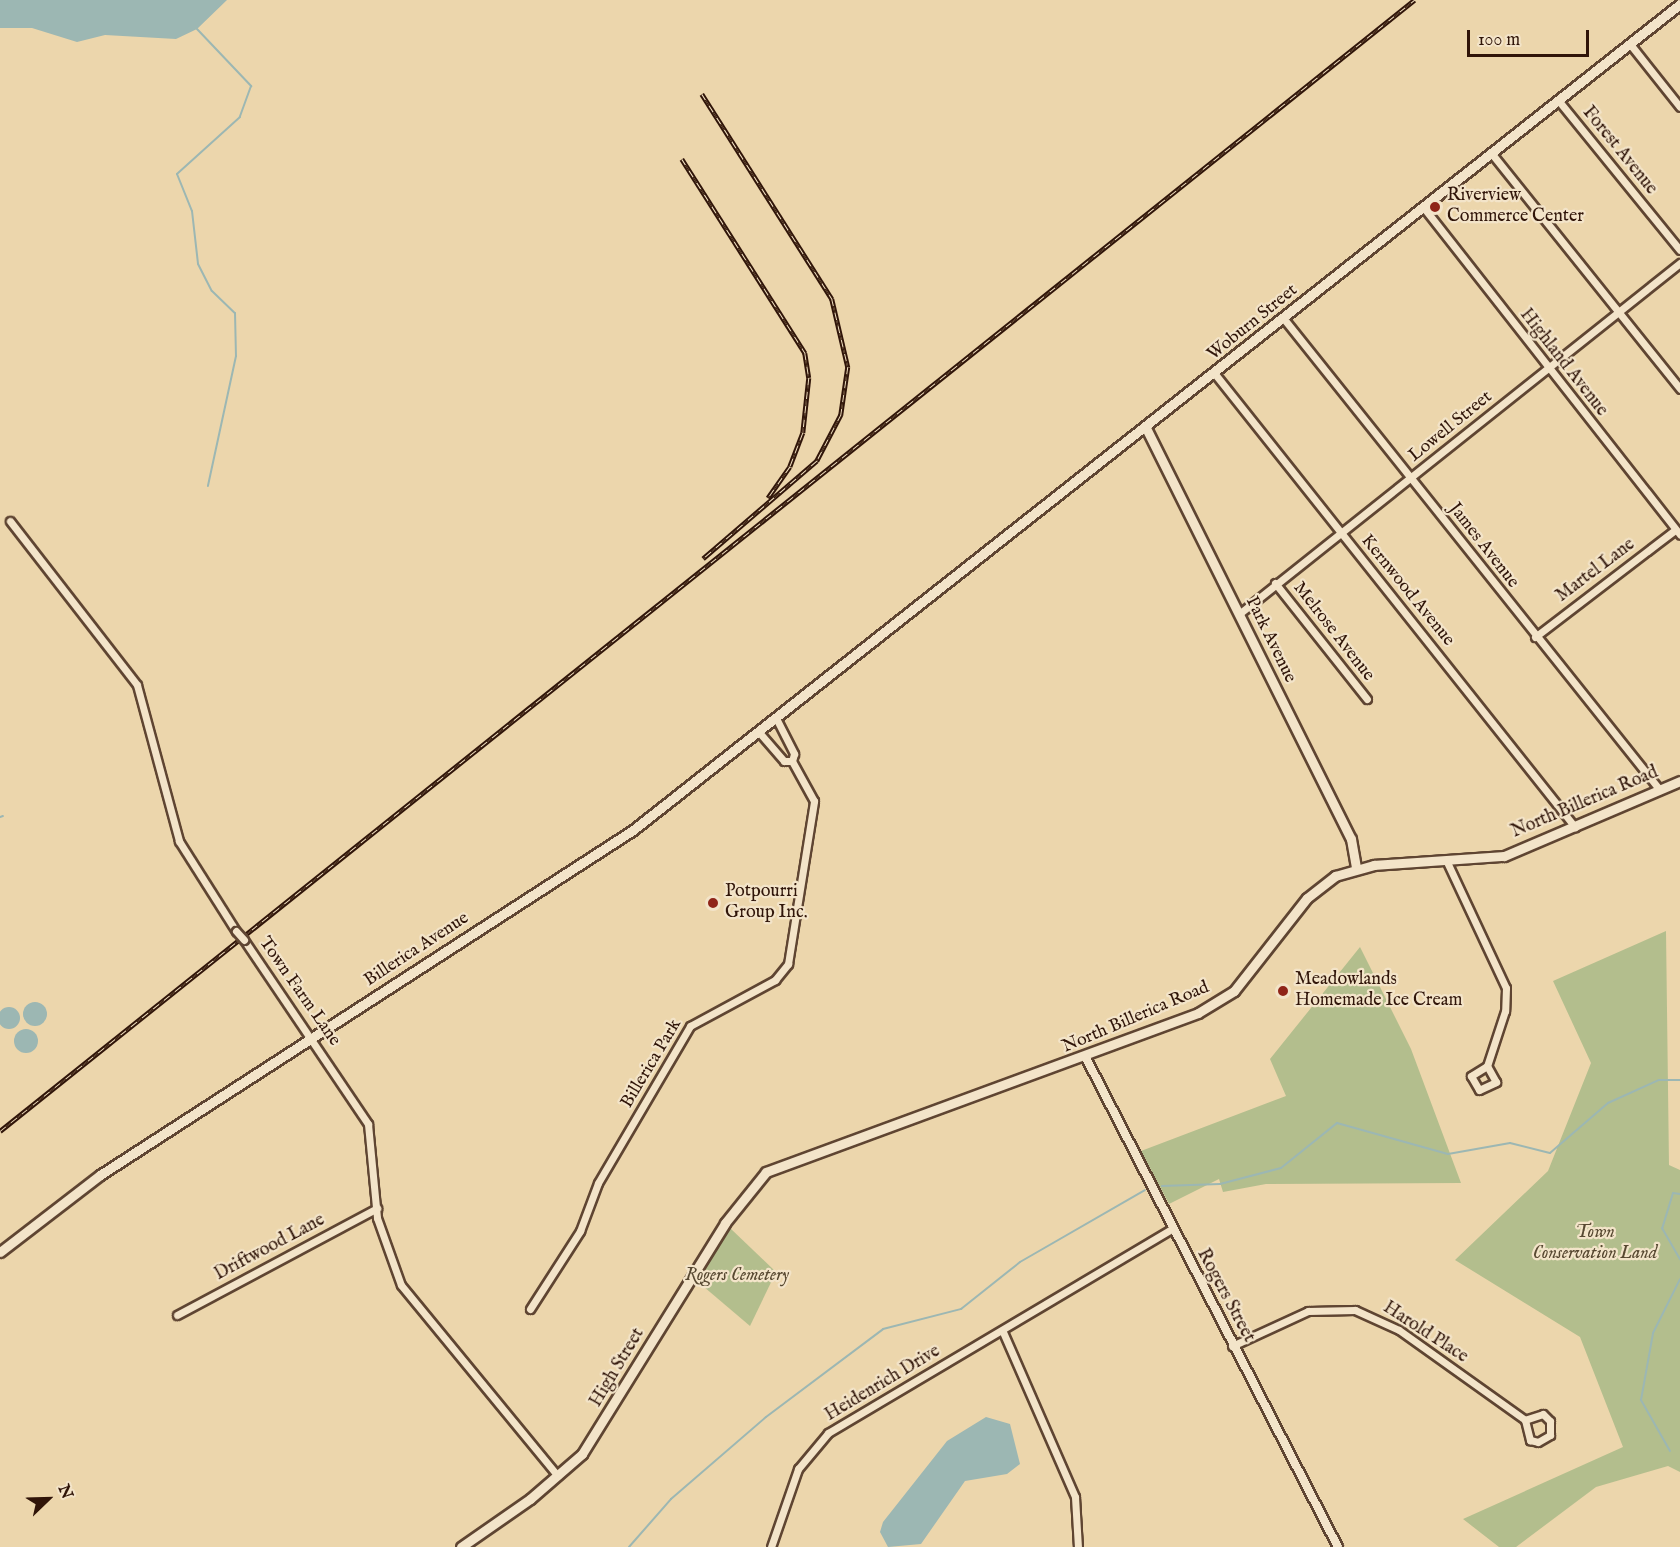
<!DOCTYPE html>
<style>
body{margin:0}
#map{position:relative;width:1680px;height:1547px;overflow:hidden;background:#ecd6ac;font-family:"IM FELL English",serif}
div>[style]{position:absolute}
.green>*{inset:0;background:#b3be8d}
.water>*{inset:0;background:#9cb7b3}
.round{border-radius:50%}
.stream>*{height:2px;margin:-1px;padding:0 1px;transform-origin:1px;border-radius:1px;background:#9cb7b3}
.roads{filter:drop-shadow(2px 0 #5f4532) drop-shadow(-2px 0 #5f4532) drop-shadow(0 2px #5f4532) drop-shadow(0 -2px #5f4532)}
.minor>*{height:7px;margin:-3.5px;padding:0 3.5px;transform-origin:3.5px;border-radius:3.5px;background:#f3e4c9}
.tertiary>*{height:8px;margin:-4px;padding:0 4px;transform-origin:4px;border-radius:4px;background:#f3e4c9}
.secondary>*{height:9px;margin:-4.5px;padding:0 4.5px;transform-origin:4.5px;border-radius:4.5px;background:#f3e4c9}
.rail>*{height:4.5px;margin-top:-2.25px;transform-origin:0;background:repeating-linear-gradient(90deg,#f3e4c9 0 7px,#301509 0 14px);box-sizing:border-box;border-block:2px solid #301509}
.bridges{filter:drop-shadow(2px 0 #5f4532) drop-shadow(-2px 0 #5f4532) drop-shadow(0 2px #5f4532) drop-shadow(0 -2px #5f4532)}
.minor-bridge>*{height:7px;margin:-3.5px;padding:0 3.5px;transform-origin:3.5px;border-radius:3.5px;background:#f3e4c9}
.dots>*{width:16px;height:16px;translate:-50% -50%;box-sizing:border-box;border:3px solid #f3e4c9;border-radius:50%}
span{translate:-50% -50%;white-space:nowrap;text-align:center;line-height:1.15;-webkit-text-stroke:4.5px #f3e4c9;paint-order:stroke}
.street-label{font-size:18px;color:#301509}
.poi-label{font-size:18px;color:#301509}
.left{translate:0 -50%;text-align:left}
.park-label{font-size:18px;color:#574831;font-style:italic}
.north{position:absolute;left:18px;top:1469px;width:60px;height:60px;-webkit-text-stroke:4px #f3e4c9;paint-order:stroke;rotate:67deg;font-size:16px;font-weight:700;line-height:24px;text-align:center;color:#301509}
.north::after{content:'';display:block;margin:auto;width:21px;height:27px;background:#301509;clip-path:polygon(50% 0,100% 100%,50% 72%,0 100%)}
.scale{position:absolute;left:1467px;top:30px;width:122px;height:27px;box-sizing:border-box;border:3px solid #301509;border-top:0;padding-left:8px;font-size:18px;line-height:21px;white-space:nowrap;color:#301509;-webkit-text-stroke:4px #f3e4c9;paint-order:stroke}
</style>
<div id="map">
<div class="green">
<i style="clip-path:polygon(1666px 931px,1669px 1165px,1680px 1170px,1680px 1472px,1668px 1466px,1596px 1487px,1516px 1547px,1499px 1547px,1463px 1519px,1623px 1447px,1580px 1337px,1455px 1260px,1548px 1171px,1591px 1063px,1553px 981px)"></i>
<i style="clip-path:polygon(1360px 947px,1411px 1049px,1461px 1183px,1266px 1184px,1223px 1192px,1219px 1179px,1169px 1204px,1141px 1151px,1286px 1096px,1270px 1059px)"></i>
<i style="clip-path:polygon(730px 1228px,776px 1272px,750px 1326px,697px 1281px)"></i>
</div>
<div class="water">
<i style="clip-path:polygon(0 0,227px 0,197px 29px,176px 39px,105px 35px,77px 42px,32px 28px,0 28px)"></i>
<i class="round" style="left:23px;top:1002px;width:24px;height:24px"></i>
<i class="round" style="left:-2px;top:1007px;width:22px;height:22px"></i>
<i class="round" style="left:14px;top:1029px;width:24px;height:24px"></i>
<i style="clip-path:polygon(986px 1417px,1010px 1424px,1020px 1464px,1007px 1474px,965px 1481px,921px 1544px,888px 1547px,880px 1532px,883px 1522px,947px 1441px)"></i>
</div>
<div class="stream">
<i style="left:197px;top:29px;width:79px;rotate:46.5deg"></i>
<i style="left:251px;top:86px;width:33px;rotate:110deg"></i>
<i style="left:240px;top:117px;width:85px;rotate:137.9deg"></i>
<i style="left:177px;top:174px;width:40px;rotate:68deg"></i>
<i style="left:192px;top:211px;width:53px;rotate:83.5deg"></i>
<i style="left:198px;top:264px;width:30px;rotate:63deg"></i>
<i style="left:212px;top:291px;width:32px;rotate:44deg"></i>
<i style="left:235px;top:313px;width:43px;rotate:88.7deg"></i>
<i style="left:236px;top:356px;width:133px;rotate:102.2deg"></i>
<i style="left:0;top:817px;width:3px;rotate:-18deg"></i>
<i style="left:1162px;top:1186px;width:58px;rotate:-2deg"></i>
<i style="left:1220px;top:1184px;width:63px;rotate:-14.7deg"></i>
<i style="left:1281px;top:1168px;width:72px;rotate:-38.8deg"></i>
<i style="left:1337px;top:1123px;width:115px;rotate:15.6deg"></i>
<i style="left:1448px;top:1154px;width:63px;rotate:-10.1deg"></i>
<i style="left:1510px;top:1143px;width:41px;rotate:14deg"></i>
<i style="left:1550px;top:1153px;width:77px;rotate:-40.8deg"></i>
<i style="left:1608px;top:1103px;width:56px;rotate:-24.3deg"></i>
<i style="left:1659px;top:1080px;width:21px"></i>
<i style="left:1680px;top:1194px;width:7px;rotate:-172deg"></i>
<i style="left:1673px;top:1193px;width:37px;rotate:107deg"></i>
<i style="left:1662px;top:1228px;width:36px;rotate:60deg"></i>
<i style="left:1670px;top:1451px;width:59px;rotate:-119.6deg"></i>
<i style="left:1641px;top:1400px;width:68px;rotate:-79.8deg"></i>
<i style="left:1653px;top:1333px;width:60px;rotate:-63.4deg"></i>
<i style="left:629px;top:1547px;width:64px;rotate:-48.8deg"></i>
<i style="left:671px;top:1499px;width:125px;rotate:-40.8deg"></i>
<i style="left:766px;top:1417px;width:146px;rotate:-36.9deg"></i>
<i style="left:883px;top:1329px;width:81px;rotate:-14.4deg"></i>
<i style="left:961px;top:1309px;width:75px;rotate:-38.5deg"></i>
<i style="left:1020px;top:1262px;width:144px;rotate:-29.9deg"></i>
</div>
<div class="roads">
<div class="minor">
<i style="left:1630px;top:44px;width:80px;rotate:51.6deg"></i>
<i style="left:1558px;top:100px;width:193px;rotate:50.9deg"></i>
<i style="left:1492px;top:154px;width:301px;rotate:51.3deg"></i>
<i style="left:1424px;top:208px;width:415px;rotate:51.9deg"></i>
<i style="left:1284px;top:319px;width:601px;rotate:51.41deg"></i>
<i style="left:1215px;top:374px;width:579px;rotate:51.53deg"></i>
<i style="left:10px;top:521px;width:207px;rotate:52.2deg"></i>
<i style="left:137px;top:685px;width:162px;rotate:74.9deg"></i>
<i style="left:179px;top:841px;width:107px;rotate:57.7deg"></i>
<i style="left:1275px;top:583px;width:148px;rotate:51.6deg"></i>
<i style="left:1239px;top:614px;width:564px;rotate:-38.52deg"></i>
<i style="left:1535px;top:637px;width:176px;rotate:-37.4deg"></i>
<i style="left:777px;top:720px;width:38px;rotate:63deg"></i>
<i style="left:794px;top:754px;width:7px;rotate:106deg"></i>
<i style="left:1447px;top:862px;width:139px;rotate:64.9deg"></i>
<i style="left:1506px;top:988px;width:23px;rotate:92deg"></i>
<i style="left:1505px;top:1011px;width:58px;rotate:108.1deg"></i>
<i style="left:1487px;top:1066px;width:19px;rotate:148deg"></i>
<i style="left:1471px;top:1076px;width:16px;rotate:60deg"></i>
<i style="left:1479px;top:1090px;width:19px;rotate:-25deg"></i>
<i style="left:1496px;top:1082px;width:18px;rotate:-119deg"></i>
<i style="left:244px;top:940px;width:222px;rotate:56deg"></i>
<i style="left:368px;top:1124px;width:94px;rotate:84.5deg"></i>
<i style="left:377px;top:1218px;width:71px;rotate:70.3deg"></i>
<i style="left:401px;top:1285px;width:247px;rotate:50.6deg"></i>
<i style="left:530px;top:1309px;width:93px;rotate:-57.3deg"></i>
<i style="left:580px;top:1231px;width:51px;rotate:-69.4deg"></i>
<i style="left:598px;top:1183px;width:182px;rotate:-59.6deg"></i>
<i style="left:690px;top:1026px;width:97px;rotate:-28.4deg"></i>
<i style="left:775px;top:980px;width:21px;rotate:-51deg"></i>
<i style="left:788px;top:964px;width:165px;rotate:-80.9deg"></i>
<i style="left:814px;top:801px;width:46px;rotate:-118.8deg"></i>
<i style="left:792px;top:761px;width:8px;rotate:180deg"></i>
<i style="left:784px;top:761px;width:37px;rotate:-131deg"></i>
<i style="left:177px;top:1315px;width:227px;rotate:-28.1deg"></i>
<i style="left:1003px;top:1332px;width:180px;rotate:66.4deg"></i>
<i style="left:1075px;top:1497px;width:50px;rotate:86.6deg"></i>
<i style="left:1232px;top:1346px;width:84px;rotate:-24.7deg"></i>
<i style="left:1308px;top:1311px;width:47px;rotate:-1.2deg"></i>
<i style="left:1355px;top:1310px;width:48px;rotate:24.4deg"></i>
<i style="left:1399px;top:1330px;width:155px;rotate:35.5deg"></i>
<i style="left:1525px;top:1420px;width:21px;rotate:76deg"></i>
<i style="left:1530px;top:1440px;width:8px;rotate:14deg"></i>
<i style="left:1538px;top:1442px;width:14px;rotate:-30deg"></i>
<i style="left:1550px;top:1435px;width:14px;rotate:-90deg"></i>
<i style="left:1550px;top:1421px;width:10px;rotate:-135deg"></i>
<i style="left:1543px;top:1414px;width:19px;rotate:162deg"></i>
<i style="left:771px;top:1547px;width:83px;rotate:-70.9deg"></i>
<i style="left:798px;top:1469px;width:47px;rotate:-50.2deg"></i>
<i style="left:828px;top:1433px;width:399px;rotate:-30.7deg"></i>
</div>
<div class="tertiary">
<i style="left:1086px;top:1058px;width:550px;rotate:62.74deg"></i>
</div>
<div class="secondary">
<i style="left:1146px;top:428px;width:459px;rotate:63.5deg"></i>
<i style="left:1351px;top:839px;width:29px;rotate:80deg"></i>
<i style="left:0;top:1252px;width:126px;rotate:-37.6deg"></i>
<i style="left:100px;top:1175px;width:635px;rotate:-32.91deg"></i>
<i style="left:633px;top:830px;width:1334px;rotate:-38.27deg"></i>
<i style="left:461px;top:1547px;width:84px;rotate:-34.8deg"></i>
<i style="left:530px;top:1499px;width:69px;rotate:-40.9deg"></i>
<i style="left:582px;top:1454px;width:272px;rotate:-58.2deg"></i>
<i style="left:725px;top:1223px;width:65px;rotate:-51.2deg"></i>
<i style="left:766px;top:1172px;width:460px;rotate:-20.2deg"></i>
<i style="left:1198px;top:1013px;width:42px;rotate:-31.4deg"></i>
<i style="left:1234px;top:991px;width:118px;rotate:-51.9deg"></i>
<i style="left:1307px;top:898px;width:36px;rotate:-38deg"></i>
<i style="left:1335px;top:876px;width:41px;rotate:-15.8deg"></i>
<i style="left:1374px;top:865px;width:130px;rotate:-4deg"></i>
<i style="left:1504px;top:856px;width:191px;rotate:-23.1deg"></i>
</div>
</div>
<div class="rail">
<i style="left:702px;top:94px;width:243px;rotate:57.6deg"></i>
<i style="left:832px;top:299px;width:70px;rotate:76.8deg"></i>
<i style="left:848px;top:367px;width:49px;rotate:98.3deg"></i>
<i style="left:841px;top:415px;width:52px;rotate:117.6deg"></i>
<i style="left:817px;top:461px;width:150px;rotate:139.3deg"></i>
<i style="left:682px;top:159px;width:230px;rotate:57.6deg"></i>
<i style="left:805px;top:353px;width:25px;rotate:81deg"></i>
<i style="left:809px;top:378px;width:55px;rotate:96.2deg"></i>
<i style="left:803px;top:433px;width:36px;rotate:111deg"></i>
<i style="left:790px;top:467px;width:38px;rotate:125deg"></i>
<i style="left:0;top:1131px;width:1811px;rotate:-38.65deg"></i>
</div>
<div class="bridges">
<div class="minor-bridge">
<i style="left:236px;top:931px;width:12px;rotate:48deg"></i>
</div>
</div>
<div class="dots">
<i style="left:1435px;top:207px;background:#8f2418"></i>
<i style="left:713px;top:903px;background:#8f2418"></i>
<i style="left:1283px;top:991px;background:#8f2418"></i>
</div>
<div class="street-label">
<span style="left:1619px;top:151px;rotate:51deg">Forest Avenue</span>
<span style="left:1253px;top:323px;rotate:-39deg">Woburn Street</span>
<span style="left:1563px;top:363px;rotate:52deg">Highland Avenue</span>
<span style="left:1451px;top:427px;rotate:-39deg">Lowell Street</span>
<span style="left:1483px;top:546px;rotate:52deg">James Avenue</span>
<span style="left:1596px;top:571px;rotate:-37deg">Martel Lane</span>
<span style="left:1407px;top:591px;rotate:51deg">Kernwood Avenue</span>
<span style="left:1333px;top:632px;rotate:52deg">Melrose Avenue</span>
<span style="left:1270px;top:640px;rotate:64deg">Park Avenue</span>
<span style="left:1585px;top:803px;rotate:-23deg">North Billerica Road</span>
<span style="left:417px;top:950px;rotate:-33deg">Billerica Avenue</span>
<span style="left:299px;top:992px;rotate:55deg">Town Farm Lane</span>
<span style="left:1136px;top:1018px;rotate:-23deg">North Billerica Road</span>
<span style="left:652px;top:1064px;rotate:-59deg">Billerica Park</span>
<span style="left:270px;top:1248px;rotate:-28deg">Driftwood Lane</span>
<span style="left:1225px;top:1296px;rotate:62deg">Rogers Street</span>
<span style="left:1425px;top:1333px;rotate:33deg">Harold Place</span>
<span style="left:618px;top:1368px;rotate:-59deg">High Street</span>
<span style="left:883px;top:1384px;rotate:-31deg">Heidenrich Drive</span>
</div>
<div class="poi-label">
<span class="left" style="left:1447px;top:207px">Riverview<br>Commerce Center</span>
<span class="left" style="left:725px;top:903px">Potpourri<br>Group Inc.</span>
<span class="left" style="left:1295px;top:991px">Meadowlands<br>Homemade Ice Cream</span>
</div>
<div class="park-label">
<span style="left:1595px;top:1244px">Town<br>Conservation Land</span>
<span style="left:737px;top:1276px">Rogers Cemetery</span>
</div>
<div class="north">N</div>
<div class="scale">100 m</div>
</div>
